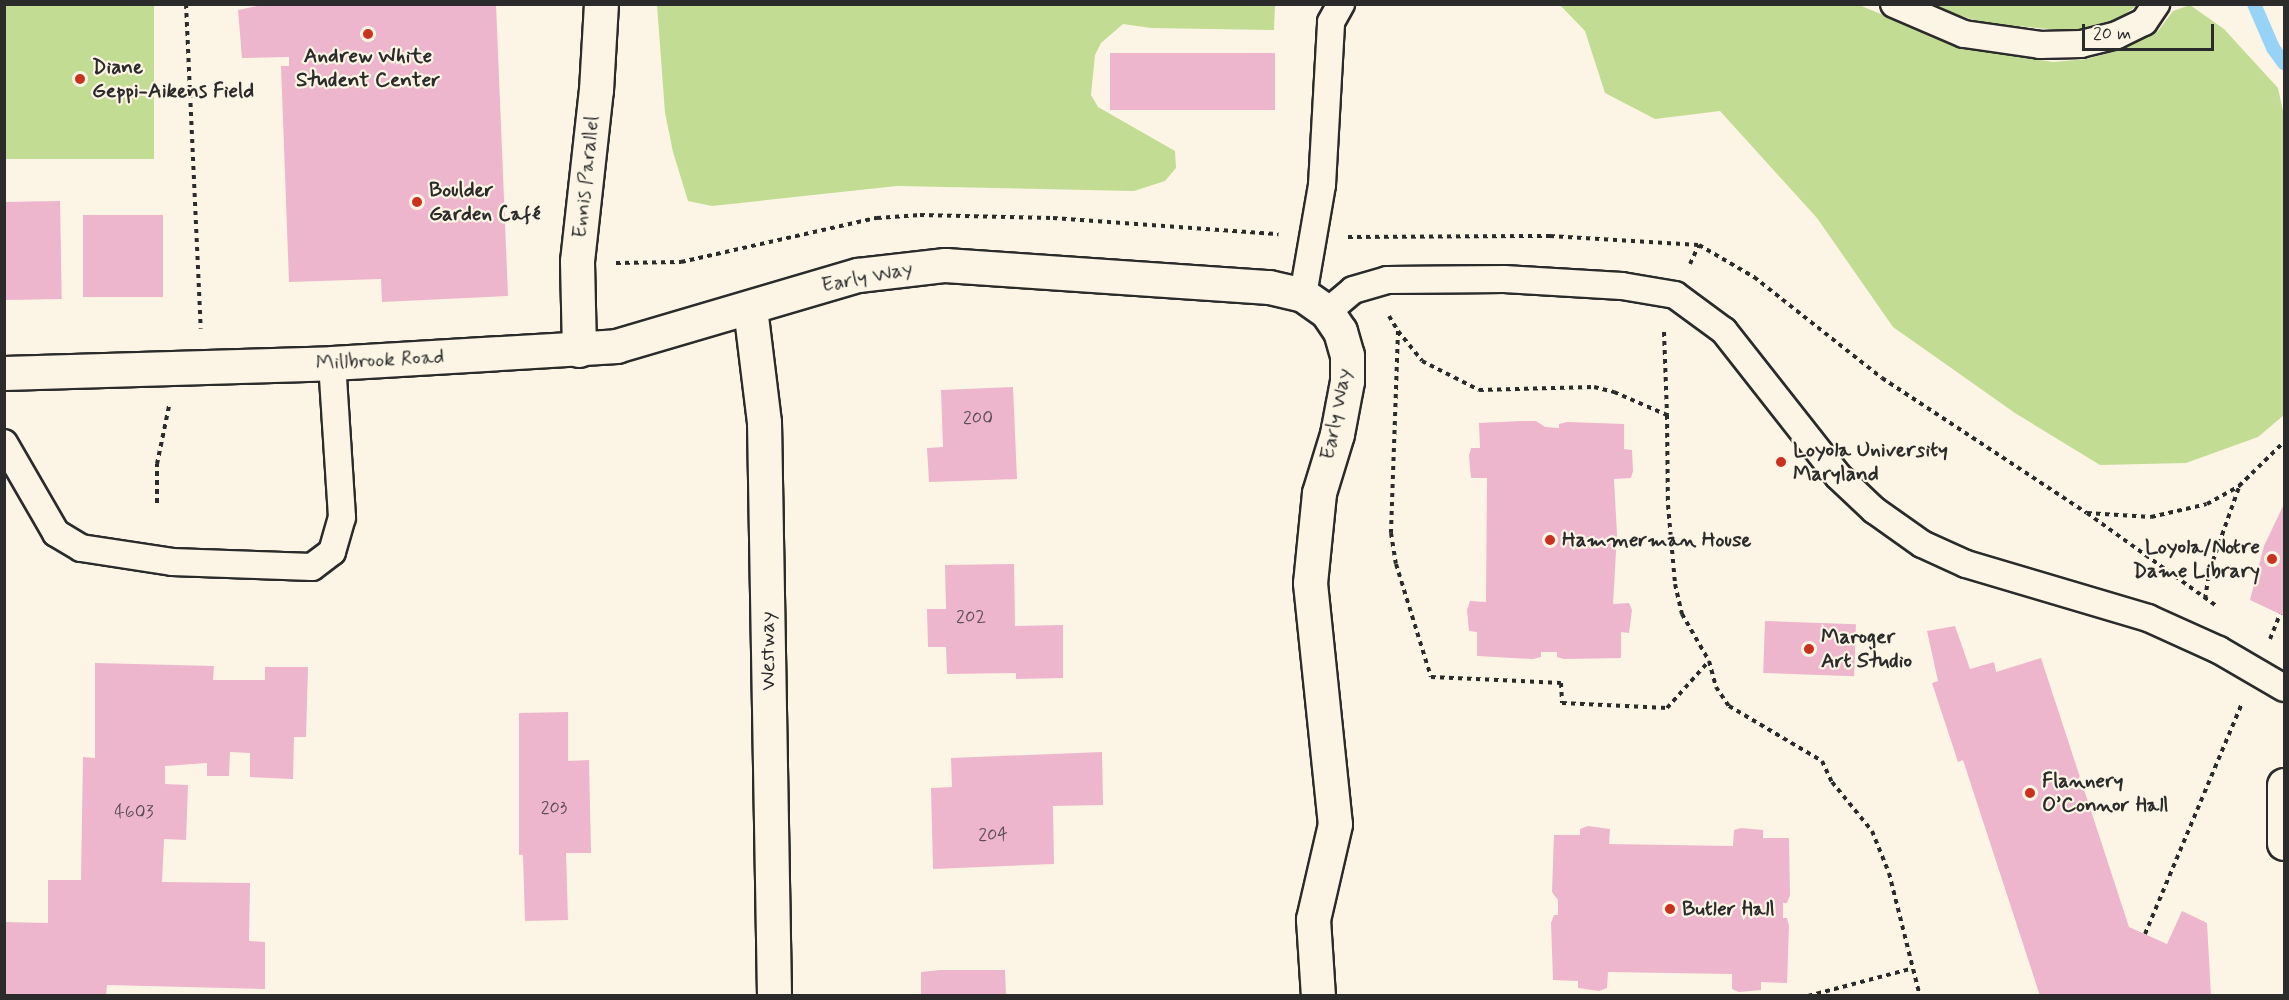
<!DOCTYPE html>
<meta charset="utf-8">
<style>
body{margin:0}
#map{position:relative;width:2289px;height:1000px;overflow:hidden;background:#fcf5e5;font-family:Mynerve,sans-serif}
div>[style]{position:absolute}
.green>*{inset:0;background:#c3dc93;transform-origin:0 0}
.stream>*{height:14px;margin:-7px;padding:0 7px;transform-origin:7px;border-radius:7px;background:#97d3f7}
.building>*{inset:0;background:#edb6cc;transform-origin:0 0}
.path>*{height:4px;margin-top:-2px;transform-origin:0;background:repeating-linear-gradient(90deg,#2b2b2b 0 4.5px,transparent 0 9px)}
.roads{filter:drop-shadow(2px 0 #2b2b2b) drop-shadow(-2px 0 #2b2b2b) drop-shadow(0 2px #2b2b2b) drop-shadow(0 -2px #2b2b2b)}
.service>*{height:26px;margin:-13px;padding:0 13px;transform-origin:13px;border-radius:13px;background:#fcf5e5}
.minor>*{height:33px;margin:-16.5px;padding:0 16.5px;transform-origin:16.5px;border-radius:16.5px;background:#fcf5e5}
.dots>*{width:16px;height:16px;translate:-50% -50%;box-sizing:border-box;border:3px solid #fcf5e5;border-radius:50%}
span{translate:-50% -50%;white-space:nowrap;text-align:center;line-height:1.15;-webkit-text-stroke:4.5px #fcf5e5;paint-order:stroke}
.number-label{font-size:18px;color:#5c4e53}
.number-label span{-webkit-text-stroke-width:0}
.poi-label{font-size:21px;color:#2b2b2b;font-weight:700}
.left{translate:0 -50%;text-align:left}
.right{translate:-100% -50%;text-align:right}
.street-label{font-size:21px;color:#2b2b2b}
.frame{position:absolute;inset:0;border:6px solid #2b2b2b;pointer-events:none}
.scale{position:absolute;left:2082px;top:24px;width:132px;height:27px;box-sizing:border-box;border:3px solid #2b2b2b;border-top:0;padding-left:8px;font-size:18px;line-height:21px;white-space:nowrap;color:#2b2b2b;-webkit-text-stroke:4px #fcf5e5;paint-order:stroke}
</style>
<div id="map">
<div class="green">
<i style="left:4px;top:5px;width:150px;height:154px"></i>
<i style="clip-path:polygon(657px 5px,1275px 4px,1275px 5px,1274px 30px,1151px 28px,1123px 24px,1101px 43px,1095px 55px,1091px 95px,1098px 107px,1175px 151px,1176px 168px,1165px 181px,1134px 191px,897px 186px,712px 206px,688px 201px,673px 152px,665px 113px)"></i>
<i style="clip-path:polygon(1560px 5px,1859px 5px,1961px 47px,2053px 62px,2087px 59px,2126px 48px,2158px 31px,2173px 11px,2190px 5px,2224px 29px,2278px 88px,2284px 116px,2284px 415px,2258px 437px,2186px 463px,2100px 465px,2015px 413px,1893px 327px,1817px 218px,1720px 111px,1655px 119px,1605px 93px,1585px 31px)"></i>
<i style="clip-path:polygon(1928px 5px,2138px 5px,2117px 19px,2072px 31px,1983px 23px)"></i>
</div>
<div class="stream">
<i style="left:2254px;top:4px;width:48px;rotate:66.6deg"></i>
<i style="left:2273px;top:48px;width:19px;rotate:54deg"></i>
</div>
<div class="building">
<i style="clip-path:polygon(267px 4px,496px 4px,508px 296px,382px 302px,381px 279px,289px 282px,281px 66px,289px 66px,289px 57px,242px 58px,238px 10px)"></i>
<i style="left:1275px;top:53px;width:57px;height:165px;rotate:90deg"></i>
<i style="left:60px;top:201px;width:98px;height:56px;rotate:89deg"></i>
<i style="left:83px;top:215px;width:80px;height:82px"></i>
<i style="clip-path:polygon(1013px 387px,1017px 479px,929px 482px,927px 448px,943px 447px,941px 390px)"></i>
<i style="clip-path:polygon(1522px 421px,1536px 421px,1545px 427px,1559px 428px,1559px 424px,1567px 422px,1624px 424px,1624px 449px,1632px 450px,1633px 471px,1631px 478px,1614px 479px,1617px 534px,1613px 604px,1629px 603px,1632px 610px,1629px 633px,1621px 632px,1621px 658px,1564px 659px,1557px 657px,1557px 652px,1541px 652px,1541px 657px,1533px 659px,1477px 656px,1477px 632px,1469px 631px,1467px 610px,1470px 601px,1486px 602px,1487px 478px,1471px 478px,1469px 456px,1471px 448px,1480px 448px,1479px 423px)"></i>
<i style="clip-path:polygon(2284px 504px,2284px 616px,2250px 600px,2264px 546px)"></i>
<i style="clip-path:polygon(1014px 564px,1015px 626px,1063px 625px,1063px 678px,1016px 679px,1016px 673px,947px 674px,946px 647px,928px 647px,927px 609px,946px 609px,945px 565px)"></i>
<i style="left:1765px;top:621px;width:91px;height:52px;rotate:2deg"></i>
<i style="clip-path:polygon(1955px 626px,1970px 669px,1994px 662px,1996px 672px,2041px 658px,2129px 927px,2167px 944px,2182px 911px,2207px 923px,2211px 996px,2040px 996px,1963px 760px,1958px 762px,1932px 683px,1938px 681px,1927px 631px)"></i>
<i style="clip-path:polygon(95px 663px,214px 666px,213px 680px,265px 680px,265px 667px,308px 667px,306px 737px,294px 737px,293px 779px,250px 777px,250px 753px,230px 752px,229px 776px,207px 776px,207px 763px,165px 766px,165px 784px,188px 785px,186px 840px,164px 839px,162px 882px,250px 883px,249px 941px,265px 942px,265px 989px,107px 985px,106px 996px,4px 996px,4px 922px,48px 923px,48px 880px,81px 880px,83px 757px,95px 758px)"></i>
<i style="clip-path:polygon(568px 712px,568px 761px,589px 760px,591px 853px,566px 853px,568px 920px,525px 921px,523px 855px,519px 855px,519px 713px)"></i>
<i style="clip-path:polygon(1102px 752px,1103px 805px,1053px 806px,1054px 864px,933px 869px,931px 788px,952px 787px,951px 758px)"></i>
<i style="clip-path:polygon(1588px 826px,1610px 829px,1609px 844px,1733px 846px,1734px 830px,1741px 828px,1763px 830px,1763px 838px,1789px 838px,1790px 895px,1787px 903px,1783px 903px,1783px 918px,1787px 918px,1789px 926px,1787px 983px,1761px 982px,1761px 990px,1739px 992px,1732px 989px,1732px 974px,1608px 972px,1607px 988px,1599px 991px,1578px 988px,1578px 981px,1553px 980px,1551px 923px,1554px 915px,1558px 915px,1558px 900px,1552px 892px,1554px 835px,1580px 835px,1580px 829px)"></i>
<i style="clip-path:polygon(940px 970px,1005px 970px,1006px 996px,921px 996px,921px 972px)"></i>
</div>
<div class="path">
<i style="left:186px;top:4px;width:325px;rotate:87.4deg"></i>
<i style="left:1348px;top:237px;width:202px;rotate:-0.3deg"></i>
<i style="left:1550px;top:236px;width:149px;rotate:3.5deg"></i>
<i style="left:1699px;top:245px;width:64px;rotate:30.2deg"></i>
<i style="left:1754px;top:277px;width:163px;rotate:38.3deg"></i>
<i style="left:1882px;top:378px;width:245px;rotate:33.4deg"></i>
<i style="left:2087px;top:513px;width:64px;rotate:3.6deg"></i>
<i style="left:2151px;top:517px;width:57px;rotate:-13.1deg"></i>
<i style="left:2207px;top:504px;width:37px;rotate:-29deg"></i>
<i style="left:2239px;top:486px;width:63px;rotate:-44.4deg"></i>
<i style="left:616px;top:263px;width:65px;rotate:-0.9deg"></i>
<i style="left:681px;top:262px;width:201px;rotate:-12.7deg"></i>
<i style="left:877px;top:218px;width:43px;rotate:-4deg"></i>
<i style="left:920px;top:215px;width:133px;rotate:1.3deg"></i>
<i style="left:1053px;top:218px;width:226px;rotate:4.1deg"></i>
<i style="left:1690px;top:264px;width:21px;rotate:-65deg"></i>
<i style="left:1389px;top:316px;width:17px;rotate:59deg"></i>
<i style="left:1398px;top:331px;width:202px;rotate:92deg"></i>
<i style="left:1391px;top:533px;width:31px;rotate:81deg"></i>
<i style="left:1396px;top:564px;width:118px;rotate:72.8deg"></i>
<i style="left:1431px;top:677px;width:130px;rotate:2.6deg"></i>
<i style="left:1561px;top:683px;width:20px;rotate:87deg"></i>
<i style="left:1562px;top:703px;width:105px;rotate:2.7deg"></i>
<i style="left:1667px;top:708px;width:63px;rotate:-48.2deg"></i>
<i style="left:1398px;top:331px;width:38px;rotate:51deg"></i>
<i style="left:1422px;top:361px;width:64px;rotate:27deg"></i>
<i style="left:1479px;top:390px;width:115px;rotate:-1.5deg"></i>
<i style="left:1594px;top:387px;width:21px;rotate:14deg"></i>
<i style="left:1614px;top:392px;width:58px;rotate:23.5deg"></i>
<i style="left:1667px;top:415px;width:90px;rotate:89.4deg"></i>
<i style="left:1668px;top:505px;width:79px;rotate:84.9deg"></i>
<i style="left:1675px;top:584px;width:31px;rotate:77deg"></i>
<i style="left:1682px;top:614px;width:54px;rotate:60.1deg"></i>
<i style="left:1709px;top:661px;width:27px;rotate:75deg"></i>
<i style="left:1716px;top:687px;width:23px;rotate:56deg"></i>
<i style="left:1729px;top:706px;width:108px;rotate:30.6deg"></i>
<i style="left:1822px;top:761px;width:23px;rotate:65deg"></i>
<i style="left:1832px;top:782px;width:63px;rotate:50.8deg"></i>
<i style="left:1872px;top:831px;width:45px;rotate:68deg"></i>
<i style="left:1889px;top:873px;width:127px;rotate:75.9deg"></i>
<i style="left:1664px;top:332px;width:83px;rotate:87.9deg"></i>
<i style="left:157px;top:503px;width:39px;rotate:-90deg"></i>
<i style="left:157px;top:464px;width:59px;rotate:-78.3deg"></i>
<i style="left:2087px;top:513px;width:161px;rotate:35.7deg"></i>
<i style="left:2205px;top:599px;width:30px;rotate:-81deg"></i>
<i style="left:2210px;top:569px;width:87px;rotate:-70.5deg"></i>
<i style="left:2270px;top:639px;width:27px;rotate:-68deg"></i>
<i style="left:2145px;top:934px;width:251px;rotate:-67.2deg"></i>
<i style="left:1808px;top:996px;width:106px;rotate:-14.8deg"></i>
</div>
<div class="roads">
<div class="service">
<i style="left:1894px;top:4px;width:76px;rotate:23.2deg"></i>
<i style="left:1964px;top:34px;width:77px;rotate:8.2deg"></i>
<i style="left:2040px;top:45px;width:41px;rotate:-1.4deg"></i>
<i style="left:2081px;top:44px;width:37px;rotate:-14deg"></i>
<i style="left:2117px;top:35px;width:30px;rotate:-26deg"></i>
<i style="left:2144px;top:22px;width:22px;rotate:-56deg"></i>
<i style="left:1303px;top:295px;width:112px;rotate:-80.2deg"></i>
<i style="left:1322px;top:185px;width:163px;rotate:-86.8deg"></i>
<i style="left:1331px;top:22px;width:21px;rotate:-61deg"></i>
<i style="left:1327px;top:312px;width:34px;rotate:-40deg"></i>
<i style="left:1353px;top:290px;width:35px;rotate:-16deg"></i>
<i style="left:1387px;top:280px;width:117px;rotate:-0.5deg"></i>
<i style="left:1504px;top:279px;width:118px;rotate:3.4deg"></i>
<i style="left:1622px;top:286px;width:54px;rotate:9.6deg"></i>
<i style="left:1675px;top:295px;width:61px;rotate:36.3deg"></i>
<i style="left:1724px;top:331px;width:184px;rotate:51.8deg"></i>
<i style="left:1838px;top:476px;width:50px;rotate:43.4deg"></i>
<i style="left:1874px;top:510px;width:59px;rotate:35.3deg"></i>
<i style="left:1922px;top:544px;width:48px;rotate:24.4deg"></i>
<i style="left:1966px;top:564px;width:190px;rotate:16.5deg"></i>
<i style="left:2148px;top:618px;width:78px;rotate:24.3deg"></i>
<i style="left:2219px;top:650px;width:75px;rotate:30.3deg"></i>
<i style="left:4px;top:443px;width:104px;rotate:60deg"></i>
<i style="left:56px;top:533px;width:29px;rotate:31deg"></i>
<i style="left:81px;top:548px;width:92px;rotate:8.7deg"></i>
<i style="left:172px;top:562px;width:140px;rotate:2deg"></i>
<i style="left:312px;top:567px;width:25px;rotate:-37deg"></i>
<i style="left:332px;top:552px;width:36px;rotate:-74deg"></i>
<i style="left:342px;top:517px;width:154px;rotate:-93.7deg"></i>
</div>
<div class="minor">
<i style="left:750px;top:308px;width:115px;rotate:83deg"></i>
<i style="left:764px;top:422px;width:574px;rotate:89deg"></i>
<i style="left:579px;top:350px;width:89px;rotate:-91.3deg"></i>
<i style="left:577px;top:261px;width:172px;rotate:-83.7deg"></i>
<i style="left:596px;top:90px;width:86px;rotate:-86.7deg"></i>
<i style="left:4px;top:373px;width:328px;rotate:-1.7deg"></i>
<i style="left:332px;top:363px;width:285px;rotate:-3.4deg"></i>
<i style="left:616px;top:346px;width:252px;rotate:-16.4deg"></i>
<i style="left:858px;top:275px;width:88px;rotate:-6.6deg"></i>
<i style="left:945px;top:265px;width:325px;rotate:3.9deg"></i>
<i style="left:1269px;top:287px;width:35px;rotate:13deg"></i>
<i style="left:1303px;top:295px;width:29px;rotate:35deg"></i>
<i style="left:1327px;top:312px;width:23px;rotate:56deg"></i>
<i style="left:1340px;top:331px;width:25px;rotate:74deg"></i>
<i style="left:1347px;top:355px;width:26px;rotate:90deg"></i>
<i style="left:1347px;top:381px;width:54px;rotate:100.7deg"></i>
<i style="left:1337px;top:434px;width:62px;rotate:107deg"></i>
<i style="left:1319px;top:493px;width:90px;rotate:95.7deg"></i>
<i style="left:1310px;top:583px;width:242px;rotate:84.1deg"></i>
<i style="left:1335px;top:824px;width:98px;rotate:103deg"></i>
<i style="left:1313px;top:919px;width:77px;rotate:86.3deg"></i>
<i style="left:2284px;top:785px;width:58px;rotate:90deg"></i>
</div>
</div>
<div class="dots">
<i style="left:368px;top:34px;background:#c8321e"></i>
<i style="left:80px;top:79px;background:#c8321e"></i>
<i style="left:417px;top:202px;background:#c8321e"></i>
<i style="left:1781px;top:462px;background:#c8321e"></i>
<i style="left:1550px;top:540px;background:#c8321e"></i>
<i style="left:2272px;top:559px;background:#c8321e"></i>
<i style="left:1809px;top:649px;background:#c8321e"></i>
<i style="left:2030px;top:793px;background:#c8321e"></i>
<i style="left:1670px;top:909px;background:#c8321e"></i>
</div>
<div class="number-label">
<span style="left:978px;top:418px">200</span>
<span style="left:971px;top:617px">202</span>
<span style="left:554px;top:808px">203</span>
<span style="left:134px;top:812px">4603</span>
<span style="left:993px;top:835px">204</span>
</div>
<div class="poi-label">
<span style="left:368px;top:68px">Andrew White<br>Student Center</span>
<span class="left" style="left:92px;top:79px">Diane<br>Geppi-Aikens Field</span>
<span class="left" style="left:429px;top:202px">Boulder<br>Garden Café</span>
<span class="left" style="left:1793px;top:462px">Loyola University<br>Maryland</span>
<span class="left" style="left:1562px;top:540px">Hammerman House</span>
<span class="right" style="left:2260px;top:559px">Loyola/Notre<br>Dame Library</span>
<span class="left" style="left:1821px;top:649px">Maroger<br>Art Studio</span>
<span class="left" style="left:2042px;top:793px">Flannery<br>O’Connor Hall</span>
<span class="left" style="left:1682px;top:909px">Butler Hall</span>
</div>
<div class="street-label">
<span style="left:586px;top:177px;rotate:-84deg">Ennis Parallel</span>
<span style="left:867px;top:277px;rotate:-11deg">Early Way</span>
<span style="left:380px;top:360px;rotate:-3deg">Millbrook Road</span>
<span style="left:1336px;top:414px;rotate:-79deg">Early Way</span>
<span style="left:768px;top:651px;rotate:-91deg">Westway</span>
</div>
<div class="frame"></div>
<div class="scale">20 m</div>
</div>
